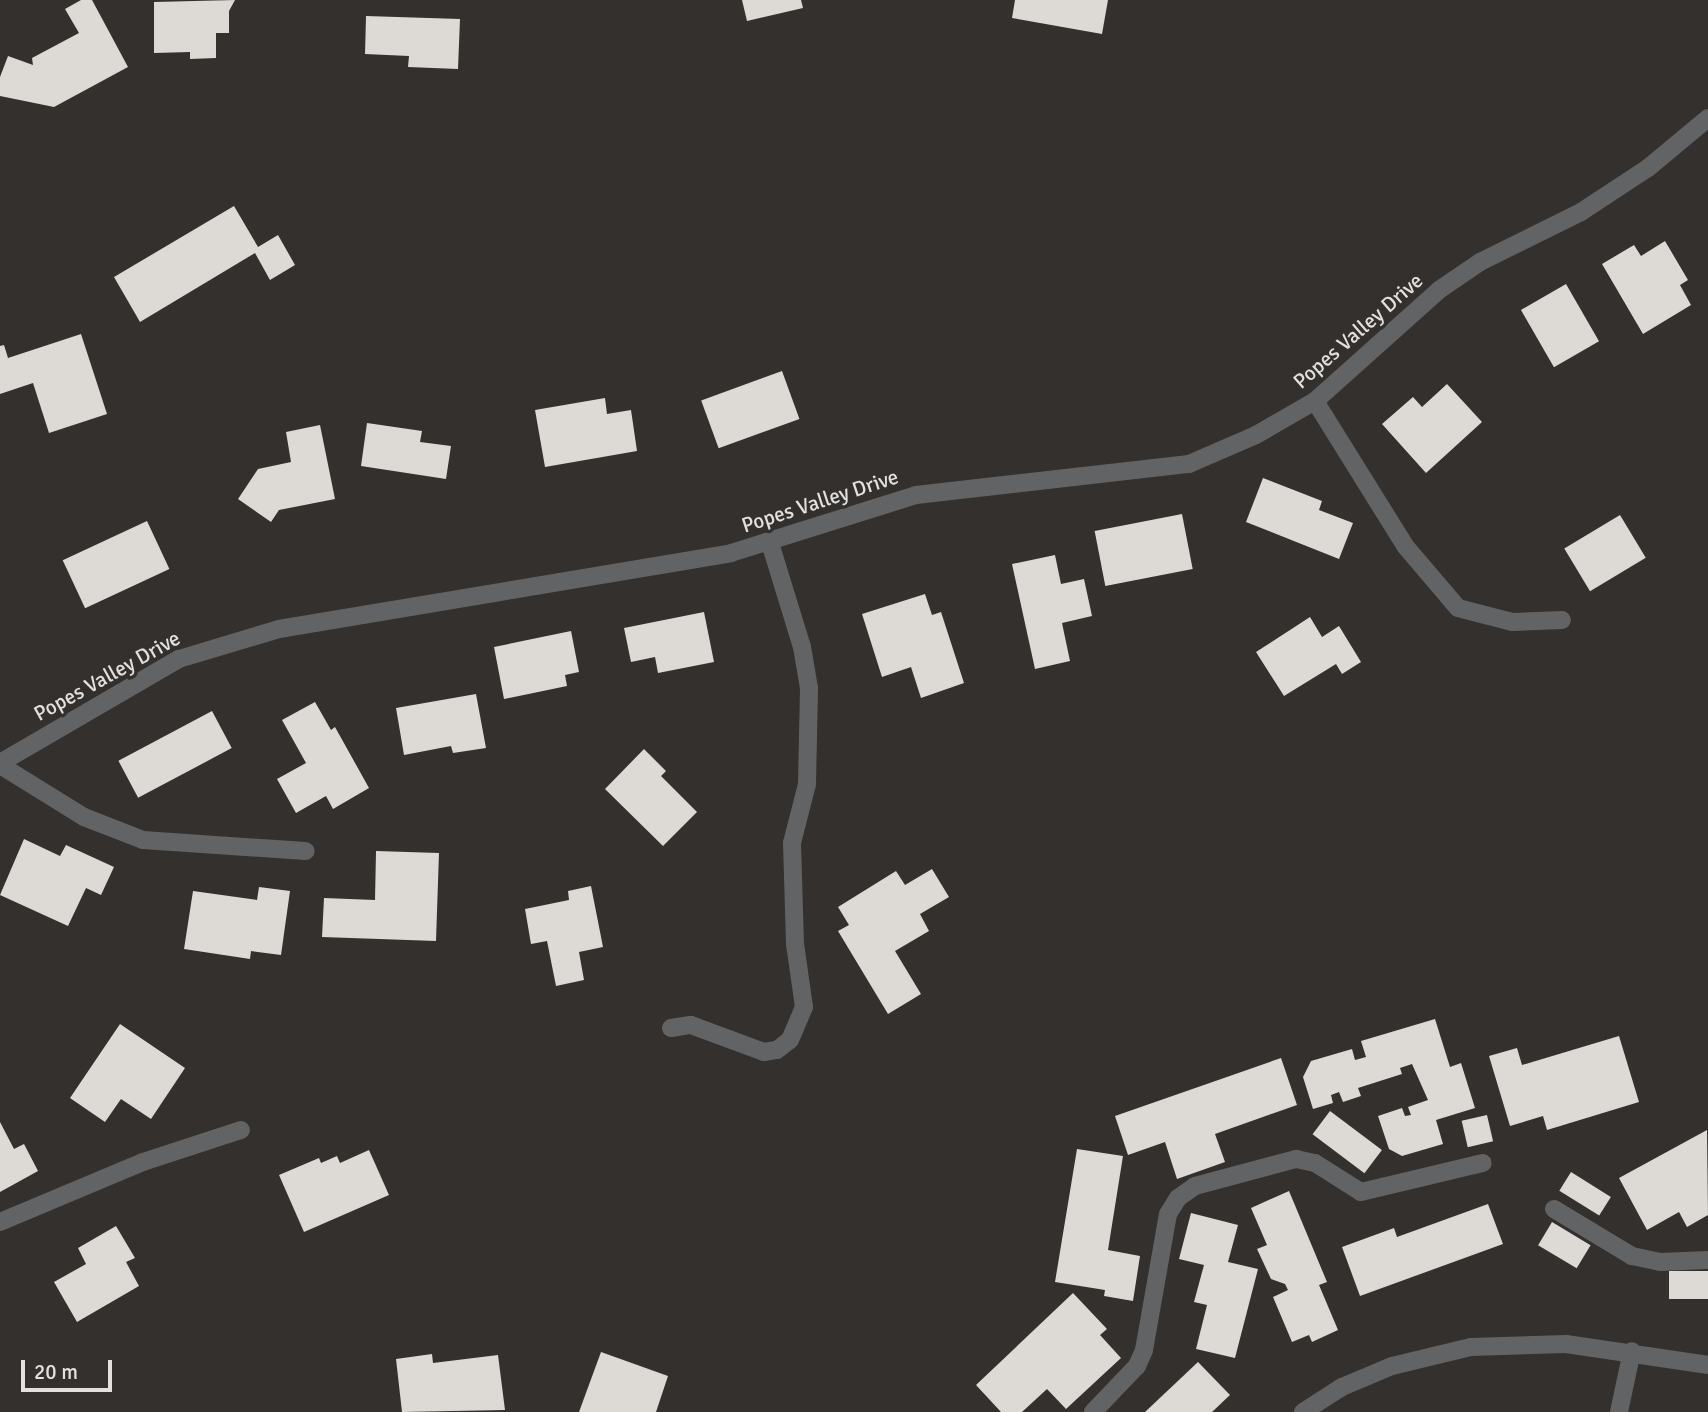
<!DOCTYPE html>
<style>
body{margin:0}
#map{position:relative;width:1708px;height:1412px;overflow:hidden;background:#33302d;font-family:Signika,sans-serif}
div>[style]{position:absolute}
.building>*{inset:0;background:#dddad6;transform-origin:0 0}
.minor>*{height:18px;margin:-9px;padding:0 9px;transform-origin:9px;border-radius:9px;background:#616364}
span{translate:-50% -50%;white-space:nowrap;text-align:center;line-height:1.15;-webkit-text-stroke:7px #33302d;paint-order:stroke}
.street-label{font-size:21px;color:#e3e1df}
.scale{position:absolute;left:21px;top:1360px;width:91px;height:32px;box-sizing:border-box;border:4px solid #e3e1df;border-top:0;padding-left:9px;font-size:21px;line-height:24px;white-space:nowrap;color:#e3e1df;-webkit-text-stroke:5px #33302d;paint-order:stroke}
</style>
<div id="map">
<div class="building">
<i style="clip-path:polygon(81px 0,92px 0,128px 67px,54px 107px,0 96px,0 77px,8px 56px,33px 65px,32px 58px,79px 33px,65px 9px)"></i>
<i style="clip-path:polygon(235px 0,229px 11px,229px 33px,216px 33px,216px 58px,190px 59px,190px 52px,154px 53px,154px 2px)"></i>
<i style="clip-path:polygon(742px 0,801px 0,803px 8px,747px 21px)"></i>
<i style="clip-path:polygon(1015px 0,1108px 0,1102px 34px,1012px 18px)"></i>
<i style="clip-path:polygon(366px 16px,460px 19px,458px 69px,408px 67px,409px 56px,365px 54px)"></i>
<i style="clip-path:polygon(234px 206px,258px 247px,278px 235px,295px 265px,270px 280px,255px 253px,140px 322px,114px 277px)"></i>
<i style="clip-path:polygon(1665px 241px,1688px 280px,1680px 285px,1691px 305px,1643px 334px,1602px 264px,1634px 245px,1641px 256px)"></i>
<i style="left:1566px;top:284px;width:66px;height:52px;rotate:60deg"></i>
<i style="clip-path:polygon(81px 334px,107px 414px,49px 433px,33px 383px,0 394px,0 346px,4px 345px,8px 358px)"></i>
<i style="left:782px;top:371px;width:51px;height:86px;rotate:70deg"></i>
<i style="clip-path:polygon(1447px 384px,1482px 422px,1426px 473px,1382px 424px,1413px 397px,1422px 407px)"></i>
<i style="clip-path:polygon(605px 398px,607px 414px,631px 410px,637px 451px,545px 467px,535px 410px)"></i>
<i style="clip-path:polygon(367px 423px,422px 431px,420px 442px,451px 446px,446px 479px,361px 466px)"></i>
<i style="clip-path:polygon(320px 425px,335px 499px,279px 510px,271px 522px,238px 499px,258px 469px,291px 462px,286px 432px)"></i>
<i style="clip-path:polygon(1263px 478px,1322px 501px,1319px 510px,1353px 523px,1339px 559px,1246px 522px)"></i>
<i style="left:1182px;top:514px;width:56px;height:89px;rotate:79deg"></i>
<i style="left:1620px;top:515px;width:50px;height:65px;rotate:59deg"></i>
<i style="left:147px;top:521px;width:53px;height:93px;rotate:65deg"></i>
<i style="clip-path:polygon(1055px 555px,1061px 584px,1084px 579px,1092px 616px,1062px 623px,1070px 661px,1035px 669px,1012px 564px)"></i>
<i style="clip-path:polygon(925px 594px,932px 615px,941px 612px,964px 683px,921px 698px,911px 667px,882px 677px,862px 614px)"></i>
<i style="clip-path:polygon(704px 612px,714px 662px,658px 673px,655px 657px,631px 662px,624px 628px)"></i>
<i style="clip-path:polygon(1310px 617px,1322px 637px,1339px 626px,1361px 662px,1342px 674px,1336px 664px,1284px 696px,1256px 652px)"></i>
<i style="clip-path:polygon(571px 631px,579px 672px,565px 675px,567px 686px,504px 699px,494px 647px)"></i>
<i style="clip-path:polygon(476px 694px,486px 748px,453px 753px,451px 746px,404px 755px,396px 708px)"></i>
<i style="clip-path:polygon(315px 702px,331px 730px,335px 727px,369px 788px,333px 809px,326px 796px,296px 813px,277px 779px,306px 763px,282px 720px)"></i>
<i style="left:212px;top:711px;width:42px;height:106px;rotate:62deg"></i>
<i style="clip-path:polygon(644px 749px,666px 771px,661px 776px,697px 812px,663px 846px,605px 789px)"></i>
<i style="clip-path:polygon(24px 839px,60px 856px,66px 845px,114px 867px,101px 895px,86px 888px,68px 926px,0 895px)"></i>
<i style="clip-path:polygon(376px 851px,439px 853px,436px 941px,322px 937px,324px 898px,375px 900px)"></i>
<i style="clip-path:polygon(932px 869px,949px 897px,920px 914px,929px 931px,895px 951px,921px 994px,888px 1014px,838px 931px,849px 925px,838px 907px,896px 871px,905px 885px)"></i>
<i style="clip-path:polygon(591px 886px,603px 947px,579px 952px,584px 980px,556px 986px,547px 941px,531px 944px,525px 909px,569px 900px,568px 891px)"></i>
<i style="clip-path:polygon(259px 887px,290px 891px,281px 955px,251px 951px,250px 959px,184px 949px,193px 891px,257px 900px)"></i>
<i style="clip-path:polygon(1435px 1019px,1450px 1067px,1461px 1063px,1475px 1108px,1436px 1120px,1443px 1144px,1402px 1156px,1389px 1149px,1378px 1116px,1402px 1108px,1405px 1116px,1411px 1115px,1408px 1107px,1428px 1100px,1412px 1064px,1400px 1068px,1402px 1074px,1358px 1088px,1361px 1096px,1343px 1102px,1339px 1092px,1331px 1095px,1333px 1103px,1313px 1109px,1303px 1077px,1311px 1061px,1352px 1049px,1355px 1060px,1366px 1057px,1361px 1041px)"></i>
<i style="clip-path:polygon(120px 1024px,185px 1068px,151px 1119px,121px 1099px,105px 1122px,70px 1098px)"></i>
<i style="clip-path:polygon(1619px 1036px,1639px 1102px,1547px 1130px,1543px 1116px,1510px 1126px,1489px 1056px,1517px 1048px,1522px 1065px)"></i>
<i style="clip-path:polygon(1281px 1058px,1297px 1105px,1215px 1134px,1225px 1162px,1177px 1179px,1165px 1142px,1128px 1155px,1115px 1116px)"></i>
<i style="left:1330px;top:1111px;width:65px;height:29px;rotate:37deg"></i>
<i style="left:1487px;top:1115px;width:27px;height:26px;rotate:77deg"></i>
<i style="clip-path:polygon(0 1122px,14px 1149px,24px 1144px,38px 1171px,0 1192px)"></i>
<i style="clip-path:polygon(1707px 1130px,1708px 1215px,1687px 1227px,1679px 1212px,1647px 1230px,1619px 1178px)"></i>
<i style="clip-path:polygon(1077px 1149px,1123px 1156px,1108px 1250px,1140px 1256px,1133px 1301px,1104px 1296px,1105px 1290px,1055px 1282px)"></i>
<i style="clip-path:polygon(369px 1150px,389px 1195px,304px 1232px,279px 1175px,319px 1158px,321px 1163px,337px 1156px,340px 1163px)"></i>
<i style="left:1571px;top:1172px;width:47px;height:22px;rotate:32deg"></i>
<i style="clip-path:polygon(1289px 1191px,1327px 1282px,1319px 1285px,1338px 1330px,1312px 1342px,1309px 1335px,1292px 1342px,1273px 1297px,1288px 1290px,1285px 1284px,1271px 1279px,1257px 1249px,1267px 1245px,1251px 1208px)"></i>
<i style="clip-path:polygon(1488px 1204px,1503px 1244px,1360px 1296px,1342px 1247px,1394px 1228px,1397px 1237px)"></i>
<i style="clip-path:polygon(1191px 1213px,1238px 1225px,1228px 1262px,1258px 1269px,1235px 1358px,1196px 1349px,1207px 1305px,1194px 1302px,1204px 1265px,1179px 1259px)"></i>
<i style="left:1552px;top:1222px;width:45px;height:27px;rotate:31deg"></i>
<i style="clip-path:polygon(116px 1226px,135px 1258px,126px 1262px,139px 1286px,77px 1322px,54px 1282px,86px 1264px,78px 1248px)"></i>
<i style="left:1708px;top:1271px;width:28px;height:39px;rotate:90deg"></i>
<i style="clip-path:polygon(1073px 1293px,1107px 1329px,1100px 1335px,1121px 1358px,1066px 1409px,1047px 1389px,1022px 1412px,1001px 1412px,976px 1385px)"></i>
<i style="clip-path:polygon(601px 1352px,668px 1376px,656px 1412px,579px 1412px)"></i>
<i style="clip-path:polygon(432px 1354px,433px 1363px,498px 1355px,505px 1410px,402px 1412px,396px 1359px)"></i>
<i style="clip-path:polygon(1198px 1362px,1230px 1395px,1212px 1412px,1145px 1412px)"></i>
</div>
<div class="minor">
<i style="left:1315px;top:401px;width:172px;rotate:58.1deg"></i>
<i style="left:1406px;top:547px;width:80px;rotate:49.6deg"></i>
<i style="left:1458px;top:608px;width:56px;rotate:14.5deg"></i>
<i style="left:1512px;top:622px;width:50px;rotate:-2.3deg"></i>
<i style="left:0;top:763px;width:207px;rotate:-30.2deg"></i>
<i style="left:179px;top:659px;width:104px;rotate:-16.7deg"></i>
<i style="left:279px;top:629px;width:458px;rotate:-9.5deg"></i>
<i style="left:731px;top:553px;width:194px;rotate:-17.4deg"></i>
<i style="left:916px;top:495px;width:275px;rotate:-6.5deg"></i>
<i style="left:1189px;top:464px;width:73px;rotate:-23.4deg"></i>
<i style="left:1256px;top:435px;width:68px;rotate:-30deg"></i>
<i style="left:1315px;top:401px;width:166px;rotate:-41.8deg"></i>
<i style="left:1439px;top:290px;width:50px;rotate:-34.3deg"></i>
<i style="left:1480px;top:262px;width:113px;rotate:-26.3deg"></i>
<i style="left:1581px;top:212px;width:80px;rotate:-33.3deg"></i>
<i style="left:1648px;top:168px;width:78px;rotate:-39.8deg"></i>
<i style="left:0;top:765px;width:99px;rotate:31.8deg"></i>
<i style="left:84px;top:817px;width:63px;rotate:21.3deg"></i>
<i style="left:143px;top:840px;width:163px;rotate:3.9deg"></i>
<i style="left:671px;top:1028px;width:20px;rotate:-9deg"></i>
<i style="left:691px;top:1025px;width:78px;rotate:20.3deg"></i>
<i style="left:764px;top:1052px;width:13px;rotate:-9deg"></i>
<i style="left:777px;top:1050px;width:16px;rotate:-38deg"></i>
<i style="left:790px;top:1040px;width:36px;rotate:-67deg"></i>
<i style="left:804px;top:1007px;width:64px;rotate:-98.1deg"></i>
<i style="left:795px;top:944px;width:101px;rotate:-91.7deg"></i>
<i style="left:792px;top:843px;width:61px;rotate:-75.7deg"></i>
<i style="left:807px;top:784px;width:96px;rotate:-88.8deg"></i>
<i style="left:809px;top:688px;width:42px;rotate:-99.7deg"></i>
<i style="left:802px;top:647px;width:109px;rotate:-107.1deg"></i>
<i style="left:1554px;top:1209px;width:91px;rotate:31.1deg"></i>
<i style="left:1632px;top:1256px;width:29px;rotate:12deg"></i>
<i style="left:1660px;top:1262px;width:48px;rotate:-2.4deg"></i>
<i style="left:0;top:1222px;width:155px;rotate:-22.8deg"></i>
<i style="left:143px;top:1162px;width:103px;rotate:-18.1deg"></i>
<i style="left:1093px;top:1412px;width:64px;rotate:-46.3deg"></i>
<i style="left:1137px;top:1366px;width:17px;rotate:-66deg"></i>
<i style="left:1144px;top:1350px;width:138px;rotate:-80deg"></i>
<i style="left:1168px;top:1214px;width:19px;rotate:-58deg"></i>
<i style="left:1178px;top:1198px;width:21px;rotate:-35deg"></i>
<i style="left:1195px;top:1186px;width:105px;rotate:-15deg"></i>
<i style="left:1296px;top:1159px;width:19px;rotate:12deg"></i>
<i style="left:1315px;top:1163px;width:54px;rotate:32.2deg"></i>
<i style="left:1361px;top:1192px;width:125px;rotate:-13.4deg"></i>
<i style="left:1303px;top:1412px;width:46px;rotate:-32.7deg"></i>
<i style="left:1342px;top:1387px;width:54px;rotate:-22.8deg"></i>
<i style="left:1392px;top:1366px;width:81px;rotate:-13.5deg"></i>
<i style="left:1471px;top:1347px;width:95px;rotate:-1.8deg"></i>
<i style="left:1566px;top:1344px;width:144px;rotate:8.4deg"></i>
<i style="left:1619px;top:1412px;width:62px;rotate:-78deg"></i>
</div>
<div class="street-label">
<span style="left:1358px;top:331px;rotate:-41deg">Popes Valley Drive</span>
<span style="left:820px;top:501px;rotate:-18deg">Popes Valley Drive</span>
<span style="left:107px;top:676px;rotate:-29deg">Popes Valley Drive</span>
</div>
<div class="scale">20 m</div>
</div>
